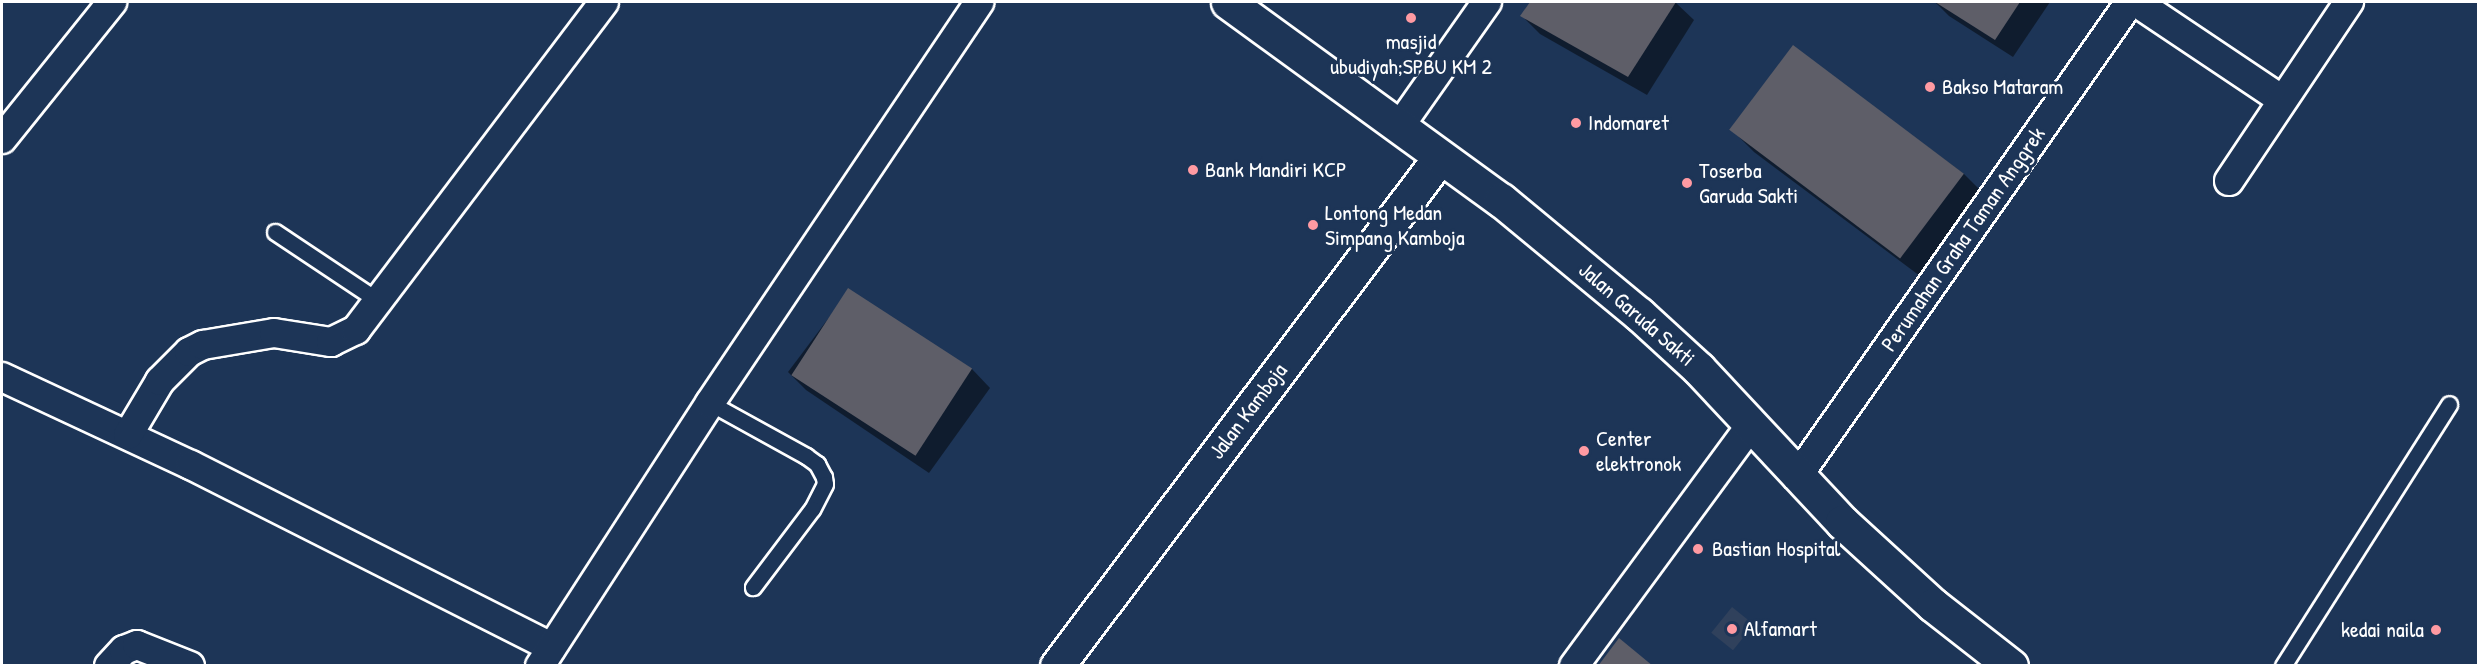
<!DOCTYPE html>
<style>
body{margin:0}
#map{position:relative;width:2480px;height:667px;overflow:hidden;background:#1d3557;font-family:"Patrick Hand",sans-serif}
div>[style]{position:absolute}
.built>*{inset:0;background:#30415c;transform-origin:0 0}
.shadow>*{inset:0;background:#0007}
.building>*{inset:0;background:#5e5e68;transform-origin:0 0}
.roads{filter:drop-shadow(2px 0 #fff) drop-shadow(-2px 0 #fff) drop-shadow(0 2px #fff) drop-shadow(0 -2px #fff)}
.lane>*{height:15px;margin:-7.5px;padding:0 7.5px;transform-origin:7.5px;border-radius:7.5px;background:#1d3557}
.street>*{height:28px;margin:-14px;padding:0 14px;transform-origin:14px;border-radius:14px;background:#1d3557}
.secondary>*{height:33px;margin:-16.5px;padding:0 16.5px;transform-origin:16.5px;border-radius:16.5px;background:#1d3557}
.highway>*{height:33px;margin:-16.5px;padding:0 16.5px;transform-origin:16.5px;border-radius:16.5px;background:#1d3557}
.dots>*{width:16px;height:16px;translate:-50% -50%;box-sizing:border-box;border:3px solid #1d3557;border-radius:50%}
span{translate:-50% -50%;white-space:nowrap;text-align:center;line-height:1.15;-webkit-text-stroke:6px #1d3557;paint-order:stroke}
.poi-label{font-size:22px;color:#fff}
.left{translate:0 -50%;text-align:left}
.right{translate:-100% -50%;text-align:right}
.street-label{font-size:22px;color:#fff}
.frame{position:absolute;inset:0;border:3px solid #fff;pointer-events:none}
</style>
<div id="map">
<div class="built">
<i style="left:1732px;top:607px;width:28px;height:33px;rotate:39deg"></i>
</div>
<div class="shadow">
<i style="clip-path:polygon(1531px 2px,1675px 2px,1694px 20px,1647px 95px,1540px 34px,1522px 16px)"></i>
<i style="clip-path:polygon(1935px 2px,2050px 2px,2013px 57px,1949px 16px)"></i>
<i style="clip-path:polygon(1794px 48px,1964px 174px,1986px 196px,1924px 279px,1754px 152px,1732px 130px)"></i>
<i style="clip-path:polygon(849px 291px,972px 369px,990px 388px,929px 473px,806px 390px,788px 372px)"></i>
</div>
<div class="building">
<i style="clip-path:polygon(1530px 2px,1676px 2px,1628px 77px,1520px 16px)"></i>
<i style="clip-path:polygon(1935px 2px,2020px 2px,1995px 40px)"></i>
<i style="left:1793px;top:45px;width:214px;height:106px;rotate:37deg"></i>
<i style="left:848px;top:288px;width:148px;height:104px;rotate:33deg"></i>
<i style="clip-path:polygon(1619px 638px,1653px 666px,1598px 666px)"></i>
</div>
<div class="roads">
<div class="lane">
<i style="left:275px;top:232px;width:126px;rotate:33.7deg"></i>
<i style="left:710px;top:403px;width:110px;rotate:28.9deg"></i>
<i style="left:806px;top:456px;width:14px;rotate:36deg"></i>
<i style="left:817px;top:464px;width:15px;rotate:62deg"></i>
<i style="left:824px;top:477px;width:7px;rotate:82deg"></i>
<i style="left:825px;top:484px;width:28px;rotate:117deg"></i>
<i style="left:812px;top:509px;width:98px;rotate:127.1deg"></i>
<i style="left:2283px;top:666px;width:310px;rotate:-57.6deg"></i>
</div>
<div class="street">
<i style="left:2136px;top:2px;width:174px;rotate:33.8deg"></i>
<i style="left:1399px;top:127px;width:153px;rotate:-54.9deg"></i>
<i style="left:2px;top:139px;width:176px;rotate:-51.2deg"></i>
<i style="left:2229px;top:181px;width:216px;rotate:-56.2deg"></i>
<i style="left:2px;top:377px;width:208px;rotate:25deg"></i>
<i style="left:191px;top:465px;width:404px;rotate:26.8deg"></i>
<i style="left:128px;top:435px;width:63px;rotate:-59.3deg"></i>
<i style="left:160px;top:381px;width:41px;rotate:-45deg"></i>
<i style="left:189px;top:352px;width:16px;rotate:-27deg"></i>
<i style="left:203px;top:345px;width:72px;rotate:-9.6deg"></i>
<i style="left:274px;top:333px;width:58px;rotate:9deg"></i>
<i style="left:331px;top:342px;width:28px;rotate:-26deg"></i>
<i style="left:356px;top:330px;width:411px;rotate:-52.9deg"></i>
<i style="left:1797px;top:477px;width:580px;rotate:-54.97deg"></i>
<i style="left:109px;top:666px;width:22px;rotate:-47deg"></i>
<i style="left:124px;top:650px;width:14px;rotate:-21deg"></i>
<i style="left:137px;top:645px;width:57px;rotate:21.6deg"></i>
<i style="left:540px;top:666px;width:313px;rotate:-57.1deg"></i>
<i style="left:710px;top:403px;width:483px;rotate:-56.1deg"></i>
<i style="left:1574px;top:666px;width:300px;rotate:-53.7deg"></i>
</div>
<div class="secondary">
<i style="left:1057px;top:666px;width:637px;rotate:-53.04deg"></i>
</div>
<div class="highway">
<i style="left:1228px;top:2px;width:337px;rotate:36deg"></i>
<i style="left:1501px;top:200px;width:179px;rotate:39.6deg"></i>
<i style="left:1639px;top:314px;width:81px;rotate:42.5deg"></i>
<i style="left:1699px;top:369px;width:209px;rotate:46.9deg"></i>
<i style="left:1842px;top:522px;width:123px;rotate:42.4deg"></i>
<i style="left:1933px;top:605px;width:99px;rotate:38deg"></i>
</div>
</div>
<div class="dots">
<i style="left:1411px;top:18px;background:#ff9aa2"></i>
<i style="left:1930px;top:87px;background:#ff9aa2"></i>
<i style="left:1576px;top:123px;background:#ff9aa2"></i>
<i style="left:1193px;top:170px;background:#ff9aa2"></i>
<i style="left:1687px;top:183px;background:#ff9aa2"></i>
<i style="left:1313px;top:225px;background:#ff9aa2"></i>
<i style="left:1584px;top:451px;background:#ff9aa2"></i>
<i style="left:1698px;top:549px;background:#ff9aa2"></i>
<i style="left:1732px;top:629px;background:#ff9aa2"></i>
<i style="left:2436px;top:630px;background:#ff9aa2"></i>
</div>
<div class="poi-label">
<span style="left:1411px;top:54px">masjid<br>ubudiyah;SPBU KM 2</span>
<span class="left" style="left:1942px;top:87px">Bakso Mataram</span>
<span class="left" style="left:1588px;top:123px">Indomaret</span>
<span class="left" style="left:1205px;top:170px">Bank Mandiri KCP</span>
<span class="left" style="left:1699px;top:183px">Toserba<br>Garuda Sakti</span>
<span class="left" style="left:1325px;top:225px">Lontong Medan<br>Simpang Kamboja</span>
<span class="left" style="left:1596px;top:451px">Center<br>elektronok</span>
<span class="left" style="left:1712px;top:549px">Bastian Hospital</span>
<span class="left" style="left:1744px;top:629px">Alfamart</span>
<span class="right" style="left:2424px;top:630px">kedai naila</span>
</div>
<div class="street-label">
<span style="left:1963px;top:239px;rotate:-55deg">Perumahan Graha Taman Anggrek</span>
<span style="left:1637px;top:314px;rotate:41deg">Jalan Garuda Sakti</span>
<span style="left:1248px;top:411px;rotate:-53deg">Jalan Kamboja</span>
</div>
<div class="frame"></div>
</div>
